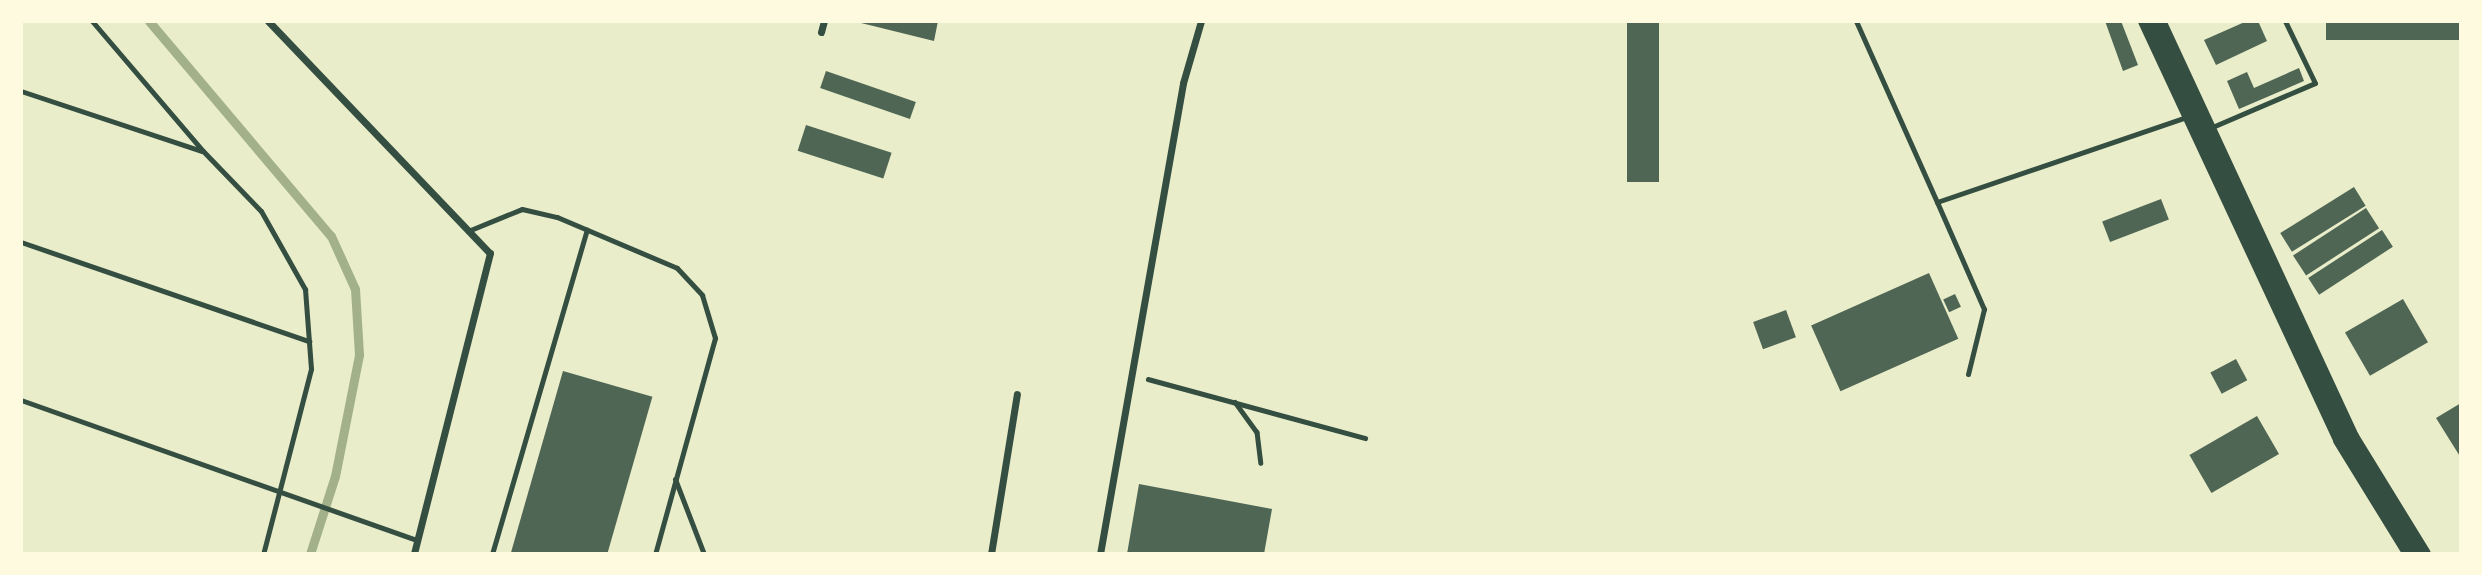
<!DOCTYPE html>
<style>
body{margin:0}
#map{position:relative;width:2482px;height:575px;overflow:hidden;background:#e9edc9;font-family:"PT Serif",serif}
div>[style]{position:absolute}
.stream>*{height:9px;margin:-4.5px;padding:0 4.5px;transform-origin:4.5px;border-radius:4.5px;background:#a3b18a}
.building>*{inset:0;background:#4f6655;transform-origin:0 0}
.path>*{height:4.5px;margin:-2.25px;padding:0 2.25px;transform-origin:2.25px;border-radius:2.25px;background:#344e41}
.service>*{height:5px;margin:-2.5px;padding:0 2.5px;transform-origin:2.5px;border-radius:2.5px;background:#344e41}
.minor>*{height:7px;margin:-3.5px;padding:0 3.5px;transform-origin:3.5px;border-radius:3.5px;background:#344e41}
.secondary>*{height:14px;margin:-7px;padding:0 7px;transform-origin:7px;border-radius:7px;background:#344e41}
span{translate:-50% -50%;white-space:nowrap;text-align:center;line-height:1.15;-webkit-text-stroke:5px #fefae0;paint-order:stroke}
.frame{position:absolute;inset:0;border:23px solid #fefae0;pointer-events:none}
</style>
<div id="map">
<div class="stream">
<i style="left:149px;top:21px;width:282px;rotate:49.8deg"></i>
<i style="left:331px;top:236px;width:58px;rotate:65.6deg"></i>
<i style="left:355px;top:289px;width:66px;rotate:86.5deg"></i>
<i style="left:359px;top:355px;width:123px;rotate:101.2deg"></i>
<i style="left:335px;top:476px;width:82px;rotate:107.8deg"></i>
</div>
<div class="building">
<i style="clip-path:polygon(853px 21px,938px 21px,934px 41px)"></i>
<i style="left:1627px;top:21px;width:32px;height:161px"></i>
<i style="clip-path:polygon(2105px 21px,2121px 21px,2138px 65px,2123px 71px)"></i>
<i style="clip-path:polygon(2247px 21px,2258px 21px,2267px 41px,2216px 65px,2204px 40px)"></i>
<i style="left:2461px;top:21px;width:19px;height:135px;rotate:90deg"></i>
<i style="clip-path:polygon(2299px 68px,2304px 81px,2239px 109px,2227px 81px,2247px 72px,2254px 88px)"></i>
<i style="left:826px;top:71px;width:95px;height:18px;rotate:19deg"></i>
<i style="left:806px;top:125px;width:90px;height:27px;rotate:18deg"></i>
<i style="left:2354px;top:187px;width:22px;height:87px;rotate:58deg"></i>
<i style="left:2161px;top:199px;width:22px;height:63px;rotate:69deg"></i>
<i style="left:2366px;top:208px;width:24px;height:87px;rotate:57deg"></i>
<i style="left:2382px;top:230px;width:20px;height:88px;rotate:57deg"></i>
<i style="left:1929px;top:273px;width:72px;height:129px;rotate:66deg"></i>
<i style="left:1955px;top:294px;width:14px;height:13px;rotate:65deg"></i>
<i style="left:2403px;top:299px;width:50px;height:67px;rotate:60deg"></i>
<i style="left:1786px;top:310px;width:29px;height:35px;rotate:70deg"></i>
<i style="left:2236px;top:359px;width:24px;height:29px;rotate:62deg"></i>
<i style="left:563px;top:371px;width:93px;height:190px;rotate:16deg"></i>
<i style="clip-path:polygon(2461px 403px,2461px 458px,2436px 418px)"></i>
<i style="left:2257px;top:416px;width:44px;height:78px;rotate:60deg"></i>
<i style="clip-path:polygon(1139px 484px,1272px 509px,1264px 554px,1127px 554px)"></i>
</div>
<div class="path">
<i style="left:1148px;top:379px;width:225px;rotate:15.2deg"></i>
<i style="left:1235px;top:402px;width:37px;rotate:54deg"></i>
<i style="left:1257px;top:432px;width:31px;rotate:83deg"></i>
</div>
<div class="service">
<i style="left:92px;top:21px;width:171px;rotate:49.5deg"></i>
<i style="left:203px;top:151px;width:83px;rotate:46deg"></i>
<i style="left:261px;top:211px;width:90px;rotate:60.6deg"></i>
<i style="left:305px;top:289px;width:80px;rotate:85.7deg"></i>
<i style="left:311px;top:369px;width:191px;rotate:104.5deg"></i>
<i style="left:1856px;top:21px;width:198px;rotate:65.9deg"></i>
<i style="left:1937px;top:202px;width:264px;rotate:-18.8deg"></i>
<i style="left:21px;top:91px;width:190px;rotate:18.4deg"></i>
<i style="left:2210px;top:128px;width:114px;rotate:-23.2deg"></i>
<i style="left:2315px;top:83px;width:69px;rotate:-115.8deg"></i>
<i style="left:1937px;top:202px;width:117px;rotate:66.3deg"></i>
<i style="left:1984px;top:309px;width:67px;rotate:103.8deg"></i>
<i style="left:468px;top:231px;width:58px;rotate:-22.2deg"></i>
<i style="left:522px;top:209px;width:36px;rotate:13deg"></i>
<i style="left:557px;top:217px;width:130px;rotate:23deg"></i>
<i style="left:677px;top:268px;width:37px;rotate:47deg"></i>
<i style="left:702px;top:295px;width:45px;rotate:73.2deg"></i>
<i style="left:715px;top:338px;width:224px;rotate:105.5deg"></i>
<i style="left:21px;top:242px;width:305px;rotate:19deg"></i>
<i style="left:21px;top:400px;width:420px;rotate:19.5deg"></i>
<i style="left:675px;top:479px;width:80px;rotate:68.9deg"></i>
<i style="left:492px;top:554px;width:338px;rotate:-73.7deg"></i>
</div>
<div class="minor">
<i style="left:268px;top:21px;width:321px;rotate:46.3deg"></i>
<i style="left:490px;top:253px;width:310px;rotate:104.2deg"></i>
<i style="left:821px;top:32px;width:11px;rotate:-75deg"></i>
<i style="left:991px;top:554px;width:162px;rotate:-80.8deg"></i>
<i style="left:1100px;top:554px;width:478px;rotate:-80deg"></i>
<i style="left:1183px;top:83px;width:65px;rotate:-73.8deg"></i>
</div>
<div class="secondary">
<i style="left:2145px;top:21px;width:462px;rotate:65deg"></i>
<i style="left:2340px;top:440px;width:134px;rotate:58.4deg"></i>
<i style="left:2159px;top:21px;width:459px;rotate:65.1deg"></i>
<i style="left:2352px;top:437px;width:137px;rotate:58.4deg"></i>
</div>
<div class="frame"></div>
</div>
